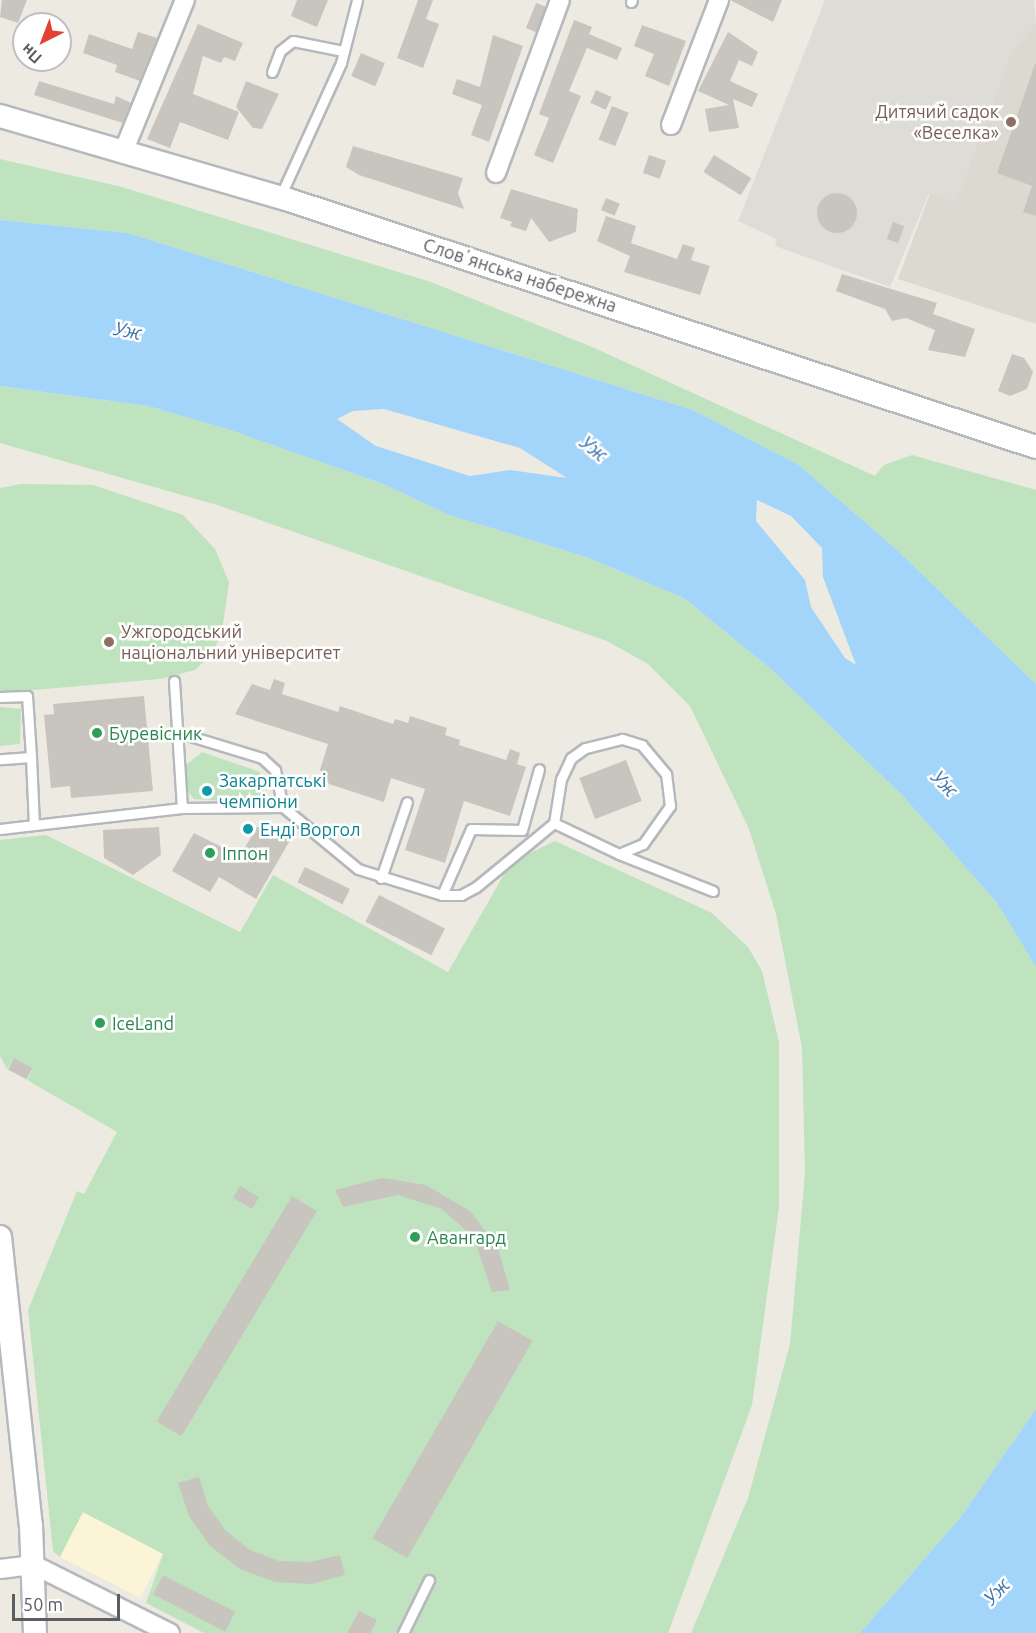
<!DOCTYPE html>
<meta charset="utf-8">
<style>
body{margin:0}
#map{position:relative;width:1036px;height:1633px;overflow:hidden;background:#edeae2;font-family:Ubuntu,sans-serif}
div>[style]{position:absolute}
.commercial>*{inset:0;background:#fcf4d7;transform-origin:0 0}
.industrial>*{inset:0;background:#dedcd6}
.education>*{inset:0;background:#dcd9d0}
.green>*{inset:0;background:#bfe3bf}
.water>*{inset:0;background:#a3d5fb}
.building>*{inset:0;background:#c8c5bf;transform-origin:0 0}
.round{border-radius:50%}
.roads{filter:drop-shadow(2px 0 #b5b8bc) drop-shadow(-2px 0 #b5b8bc) drop-shadow(0 2px #b5b8bc) drop-shadow(0 -2px #b5b8bc)}
.service>*{height:9px;margin:-4.5px;padding:0 4.5px;transform-origin:4.5px;border-radius:4.5px;background:#fff}
.minor>*{height:18px;margin:-9px;padding:0 9px;transform-origin:9px;border-radius:9px;background:#fff}
.tertiary>*{height:22px;margin:-11px;padding:0 11px;transform-origin:11px;border-radius:11px;background:#fff}
.dots>*{width:16px;height:16px;translate:-50% -50%;box-sizing:border-box;border:3px solid #fff;border-radius:50%}
span{translate:-50% -50%;white-space:nowrap;text-align:center;line-height:1.15;-webkit-text-stroke:5px #fff;paint-order:stroke}
.education-label{font-size:18px;color:#785e54}
.right{translate:-100% -50%;text-align:right}
.left{translate:0 -50%;text-align:left}
.street-label{font-size:18px;color:#5a5e62}
.leisure-label{font-size:18px;color:#27864d}
.culture-label{font-size:18px;color:#0d838f}
.water-label{font-size:20px;color:#4276ac;font-style:italic}
.north{position:absolute;left:12px;top:12px;width:60px;height:60px;box-sizing:border-box;background:#fff;border:2px solid #bdbfc0;border-radius:50%;rotate:222deg;font-size:16px;font-weight:700;line-height:24px;text-align:center;color:#5a5e62}
.north::after{content:'';display:block;margin:auto;width:21px;height:27px;background:#e24133;clip-path:polygon(50% 0,100% 100%,50% 72%,0 100%)}
.scale{position:absolute;left:12px;top:1594px;width:108px;height:27px;box-sizing:border-box;border:3px solid #5a5e62;border-top:0;padding-left:8px;font-size:18px;line-height:21px;white-space:nowrap;color:#5a5e62;-webkit-text-stroke:4px #fff;paint-order:stroke}
</style>
<div id="map">
<div class="commercial">
<i style="left:82px;top:1512px;width:91px;height:50px;rotate:27deg"></i>
</div>
<div class="industrial">
<i style="clip-path:polygon(825px 0,1034px 0,1036px 23px,1012px 52px,956px 203px,929px 193px,890px 287px,775px 246px,777px 239px,738px 221px)"></i>
</div>
<div class="education">
<i style="clip-path:polygon(1036px 23px,1036px 324px,898px 279px,930px 193px,956px 202px,1012px 51px)"></i>
</div>
<div class="green">
<i style="clip-path:polygon(0 159px,122px 187px,431px 282px,592px 347px,875px 476px,884px 465px,912px 455px,1036px 490px,1036px 684px,895px 548px,799px 465px,693px 410px,128px 233px,0 220px)"></i>
<i style="clip-path:polygon(0 386px,148px 406px,227px 429px,383px 484px,449px 515px,586px 557px,684px 598px,772px 670px,904px 797px,997px 903px,1036px 967px,1036px 1409px,960px 1518px,860px 1633px,691px 1633px,748px 1498px,790px 1344px,805px 1173px,802px 1048px,776px 914px,749px 829px,690px 706px,648px 664px,607px 641px,217px 505px,0 443px)"></i>
<i style="clip-path:polygon(21px 484px,93px 485px,183px 515px,215px 549px,229px 582px,222px 631px,213px 653px,195px 670px,160px 679px,0 693px,0 488px)"></i>
<i style="clip-path:polygon(0 707px,21px 709px,20px 744px,0 746px)"></i>
<i style="clip-path:polygon(202px 752px,260px 772px,263px 797px,242px 802px,194px 799px,187px 791px,186px 765px)"></i>
<i style="clip-path:polygon(46px 835px,240px 932px,273px 875px,448px 972px,511px 862px,555px 841px,712px 913px,748px 947px,762px 971px,779px 1042px,779px 1207px,752px 1405px,668px 1633px,204px 1633px,146px 1603px,163px 1554px,83px 1512px,60px 1557px,53px 1551px,28px 1310px,77px 1191px,84px 1194px,117px 1132px,27px 1080px,33px 1068px,14px 1058px,7px 1069px,0 1056px,0 840px)"></i>
</div>
<div class="water">
<i style="clip-path:polygon(evenodd,0 220px,128px 233px,693px 410px,799px 465px,895px 548px,1036px 684px,1036px 967px,997px 903px,904px 797px,772px 670px,684px 598px,586px 557px,449px 515px,383px 484px,227px 429px,148px 406px,0 386px,0 220px,384px 409px,520px 448px,567px 478px,510px 470px,470px 476px,376px 446px,337px 419px,353px 411px,384px 409px,0 220px,757px 500px,791px 516px,822px 548px,823px 577px,856px 665px,845px 658px,811px 607px,805px 580px,756px 521px,757px 500px)"></i>
<i style="clip-path:polygon(1036px 1409px,1036px 1633px,860px 1633px,960px 1518px)"></i>
</div>
<div class="building">
<i style="clip-path:polygon(2px 0,27px 0,18px 23px,0 17px)"></i>
<i style="clip-path:polygon(297px 0,328px 0,317px 27px,291px 16px)"></i>
<i style="clip-path:polygon(418px 0,433px 0,426px 19px,439px 24px,423px 68px,397px 58px)"></i>
<i style="clip-path:polygon(730px 0,782px 0,773px 22px)"></i>
<i style="left:536px;top:3px;width:11px;height:27px;rotate:22deg"></i>
<i style="clip-path:polygon(574px 20px,592px 27px,589px 34px,622px 48px,617px 60px,587px 48px,569px 91px,581px 96px,553px 163px,534px 155px,549px 118px,539px 114px)"></i>
<i style="clip-path:polygon(198px 24px,243px 43px,235px 61px,224px 57px,221px 63px,203px 56px,193px 94px,239px 112px,228px 140px,180px 122px,170px 148px,147px 139px)"></i>
<i style="clip-path:polygon(642px 25px,686px 41px,669px 86px,645px 76px,654px 54px,634px 46px)"></i>
<i style="clip-path:polygon(138px 32px,157px 38px,140px 81px,115px 72px,117px 65px,83px 53px,89px 34px,132px 49px)"></i>
<i style="clip-path:polygon(728px 32px,758px 52px,752px 66px,739px 60px,730px 81px,758px 94px,752px 107px,733px 99px,739px 128px,709px 132px,705px 109px,729px 105px,698px 91px)"></i>
<i style="clip-path:polygon(493px 35px,523px 46px,489px 142px,471px 135px,482px 105px,452px 94px,457px 79px,480px 87px)"></i>
<i style="left:361px;top:53px;width:26px;height:25px;rotate:23deg"></i>
<i style="clip-path:polygon(1035px 64px,1036px 64px,1036px 216px,1023px 212px,1032px 186px,997px 173px)"></i>
<i style="clip-path:polygon(39px 81px,114px 104px,116px 96px,131px 103px,123px 123px,34px 95px)"></i>
<i style="clip-path:polygon(246px 81px,279px 94px,262px 129px,253px 128px,236px 107px)"></i>
<i style="left:596px;top:90px;width:17px;height:14px;rotate:24deg"></i>
<i style="left:612px;top:106px;width:18px;height:36px;rotate:22deg"></i>
<i style="clip-path:polygon(353px 146px,463px 178px,458px 193px,464px 209px,359px 175px,346px 167px)"></i>
<i style="left:649px;top:155px;width:18px;height:19px;rotate:19deg"></i>
<i style="left:714px;top:155px;width:44px;height:20px;rotate:32deg"></i>
<i style="clip-path:polygon(511px 189px,578px 209px,576px 232px,549px 242px,531px 218px,526px 231px,510px 226px,512px 222px,500px 218px)"></i>
<i class="round" style="left:817px;top:193px;width:40px;height:40px"></i>
<i style="left:606px;top:198px;width:15px;height:13px;rotate:23deg"></i>
<i style="clip-path:polygon(606px 216px,636px 226px,631px 243px,677px 259px,683px 244px,695px 248px,691px 260px,710px 266px,700px 295px,624px 272px,630px 256px,597px 241px)"></i>
<i style="left:893px;top:222px;width:12px;height:18px;rotate:20deg"></i>
<i style="clip-path:polygon(842px 274px,937px 303px,933px 314px,975px 329px,965px 357px,928px 350px,935px 330px,906px 318px,892px 321px,885px 309px,836px 291px)"></i>
<i style="clip-path:polygon(1012px 354px,1024px 358px,1033px 372px,1027px 389px,1010px 396px,998px 391px)"></i>
<i style="clip-path:polygon(274px 679px,285px 683px,282px 694px,338px 712px,340px 706px,393px 724px,395px 719px,408px 723px,410px 716px,447px 728px,445px 735px,460px 740px,459px 745px,506px 760px,510px 749px,520px 753px,517px 764px,526px 767px,510px 816px,464px 801px,445px 863px,405px 850px,425px 789px,391px 778px,384px 802px,329px 784px,320px 770px,328px 744px,235px 714px,252px 684px,270px 690px)"></i>
<i style="clip-path:polygon(144px 696px,153px 791px,71px 798px,70px 786px,51px 788px,44px 715px,54px 714px,53px 704px)"></i>
<i style="left:626px;top:760px;width:44px;height:50px;rotate:69deg"></i>
<i style="clip-path:polygon(159px 827px,161px 855px,133px 875px,104px 858px,103px 830px)"></i>
<i style="clip-path:polygon(257px 827px,296px 830px,256px 899px,219px 877px,210px 892px,172px 871px,194px 833px,240px 856px)"></i>
<i style="left:305px;top:867px;width:50px;height:17px;rotate:26deg"></i>
<i style="left:379px;top:895px;width:74px;height:30px;rotate:27deg"></i>
<i style="left:14px;top:1058px;width:21px;height:13px;rotate:28deg"></i>
<i style="clip-path:polygon(382px 1178px,426px 1185px,470px 1211px,498px 1248px,510px 1290px,492px 1292px,474px 1238px,442px 1209px,398px 1195px,343px 1207px,335px 1190px)"></i>
<i style="left:240px;top:1186px;width:22px;height:14px;rotate:30deg"></i>
<i style="left:292px;top:1196px;width:29px;height:263px;rotate:31deg"></i>
<i style="left:498px;top:1321px;width:40px;height:251px;rotate:30deg"></i>
<i style="clip-path:polygon(199px 1477px,208px 1506px,226px 1531px,250px 1550px,279px 1561px,310px 1562px,340px 1555px,345px 1575px,312px 1584px,275px 1582px,240px 1569px,210px 1546px,189px 1516px,178px 1483px)"></i>
<i style="left:163px;top:1575px;width:81px;height:22px;rotate:27deg"></i>
<i style="clip-path:polygon(359px 1611px,377px 1620px,370px 1633px,347px 1633px)"></i>
</div>
<div class="roads">
<div class="service">
<i style="left:631px;top:2px;width:2px;rotate:-63deg"></i>
<i style="left:272px;top:72px;width:22px;rotate:-69deg"></i>
<i style="left:280px;top:51px;width:16px;rotate:-38deg"></i>
<i style="left:293px;top:41px;width:51px;rotate:11.3deg"></i>
<i style="left:280px;top:197px;width:147px;rotate:-65.5deg"></i>
<i style="left:341px;top:63px;width:65px;rotate:-75.7deg"></i>
<i style="left:174px;top:681px;width:127px;rotate:86.4deg"></i>
<i style="left:0;top:697px;width:27px;rotate:-2deg"></i>
<i style="left:27px;top:696px;width:61px;rotate:86.2deg"></i>
<i style="left:31px;top:757px;width:31px;rotate:176deg"></i>
<i style="left:177px;top:732px;width:89px;rotate:17deg"></i>
<i style="left:262px;top:758px;width:18px;rotate:43deg"></i>
<i style="left:275px;top:770px;width:38px;rotate:78deg"></i>
<i style="left:31px;top:757px;width:68px;rotate:87.5deg"></i>
<i style="left:0;top:829px;width:183px;rotate:-6.6deg"></i>
<i style="left:182px;top:808px;width:101px;rotate:-0.6deg"></i>
<i style="left:283px;top:807px;width:97px;rotate:39.6deg"></i>
<i style="left:358px;top:869px;width:88px;rotate:17.2deg"></i>
<i style="left:442px;top:895px;width:72px;rotate:-66.3deg"></i>
<i style="left:471px;top:829px;width:51px;rotate:1.1deg"></i>
<i style="left:522px;top:830px;width:63px;rotate:-74.4deg"></i>
<i style="left:619px;top:854px;width:101px;rotate:21.5deg"></i>
<i style="left:381px;top:878px;width:80px;rotate:-71.1deg"></i>
<i style="left:442px;top:895px;width:19px"></i>
<i style="left:461px;top:895px;width:17px;rotate:-28deg"></i>
<i style="left:476px;top:887px;width:101px;rotate:-39.4deg"></i>
<i style="left:554px;top:823px;width:72px;rotate:25.5deg"></i>
<i style="left:619px;top:854px;width:26px;rotate:-23deg"></i>
<i style="left:643px;top:844px;width:47px;rotate:-54.6deg"></i>
<i style="left:670px;top:806px;width:32px;rotate:-97deg"></i>
<i style="left:666px;top:774px;width:38px;rotate:-130deg"></i>
<i style="left:642px;top:745px;width:21px;rotate:-163deg"></i>
<i style="left:622px;top:739px;width:38px;rotate:166deg"></i>
<i style="left:585px;top:748px;width:17px;rotate:144deg"></i>
<i style="left:571px;top:758px;width:23px;rotate:115deg"></i>
<i style="left:561px;top:779px;width:45px;rotate:99deg"></i>
<i style="left:403px;top:1633px;width:59px;rotate:-63.9deg"></i>
</div>
<div class="minor">
<i style="left:671px;top:125px;width:134px;rotate:-69deg"></i>
<i style="left:124px;top:150px;width:162px;rotate:-67.9deg"></i>
<i style="left:496px;top:173px;width:184px;rotate:-69.7deg"></i>
<i style="left:0;top:1569px;width:34px;rotate:-7deg"></i>
<i style="left:34px;top:1565px;width:152px;rotate:26.6deg"></i>
</div>
<div class="tertiary">
<i style="left:0;top:116px;width:298px;rotate:16.2deg"></i>
<i style="left:286px;top:199px;width:790px;rotate:18.3deg"></i>
<i style="left:0;top:1237px;width:290px;rotate:83.9deg"></i>
<i style="left:31px;top:1525px;width:108px;rotate:87.9deg"></i>
</div>
</div>
<div class="dots">
<i style="left:1011px;top:122px;background:#8d6e63"></i>
<i style="left:109px;top:642px;background:#8d6e63"></i>
<i style="left:97px;top:733px;background:#2e9e5b"></i>
<i style="left:207px;top:791px;background:#0f9aa8"></i>
<i style="left:248px;top:829px;background:#0f9aa8"></i>
<i style="left:210px;top:853px;background:#2e9e5b"></i>
<i style="left:100px;top:1023px;background:#2e9e5b"></i>
<i style="left:415px;top:1237px;background:#2e9e5b"></i>
</div>
<div class="education-label">
<span class="right" style="left:999px;top:122px">Дитячий садок<br>«Веселка»</span>
<span class="left" style="left:121px;top:642px">Ужгородський<br>національний університет</span>
</div>
<div class="street-label">
<span style="left:520px;top:275px;rotate:18deg">Словʼянська набережна</span>
</div>
<div class="leisure-label">
<span class="left" style="left:109px;top:733px">Буревісник</span>
<span class="left" style="left:222px;top:853px">Іппон</span>
<span class="left" style="left:112px;top:1023px">IceLand</span>
<span class="left" style="left:427px;top:1237px">Авангард</span>
</div>
<div class="culture-label">
<span class="left" style="left:219px;top:791px">Закарпатські<br>чемпіони</span>
<span class="left" style="left:260px;top:829px">Енді Воргол</span>
</div>
<div class="water-label">
<span style="left:128px;top:330px;rotate:11deg">Уж</span>
<span style="left:594px;top:448px;rotate:39deg">Уж</span>
<span style="left:945px;top:783px;rotate:46deg">Уж</span>
<span style="left:996px;top:1591px;rotate:-47deg">Уж</span>
</div>
<div class="north">Пн</div>
<div class="scale">50 m</div>
</div>
